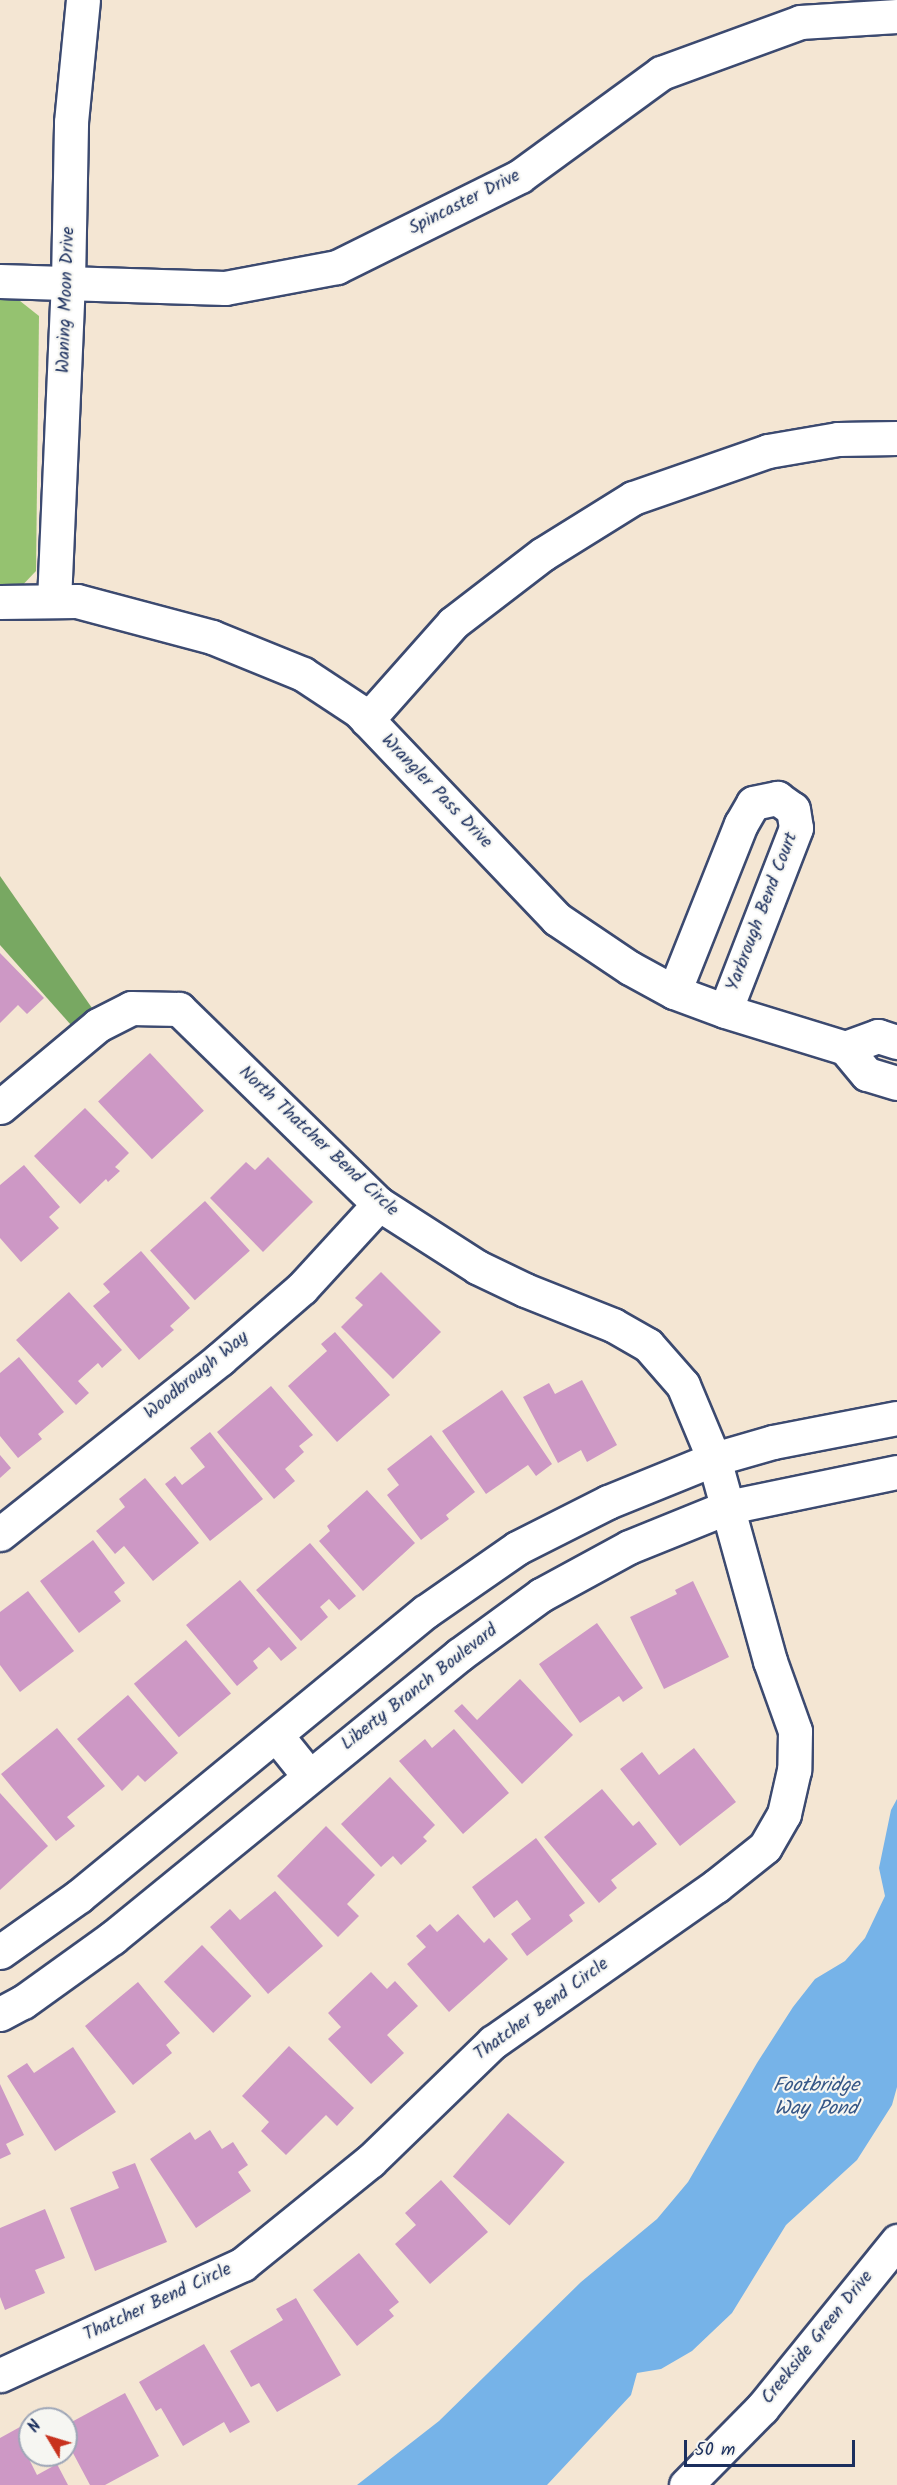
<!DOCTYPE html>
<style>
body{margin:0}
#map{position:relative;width:897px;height:2485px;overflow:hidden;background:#f4e6d3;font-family:Kalam,sans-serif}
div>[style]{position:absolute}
.green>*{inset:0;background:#95c270}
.forest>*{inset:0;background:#78a862}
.water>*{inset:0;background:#76b3e8}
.building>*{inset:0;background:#cd98c5;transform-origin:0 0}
.roads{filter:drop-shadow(2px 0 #3c4a70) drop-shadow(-2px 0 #3c4a70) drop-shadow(0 2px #3c4a70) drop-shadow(0 -2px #3c4a70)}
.minor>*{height:33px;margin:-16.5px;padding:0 16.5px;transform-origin:16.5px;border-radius:16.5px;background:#fff}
.major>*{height:33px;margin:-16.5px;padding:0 16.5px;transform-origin:16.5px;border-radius:16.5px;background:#fff}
span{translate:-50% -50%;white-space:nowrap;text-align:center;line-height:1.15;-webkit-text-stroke:4.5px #f6f6f2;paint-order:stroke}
.street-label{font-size:18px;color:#1b2f5e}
.water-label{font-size:20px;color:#365787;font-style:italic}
.north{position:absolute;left:18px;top:2407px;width:60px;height:60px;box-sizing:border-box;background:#f6f6f2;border:2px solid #9ea6b7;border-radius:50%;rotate:308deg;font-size:16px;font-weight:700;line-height:24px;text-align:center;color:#1b2f5e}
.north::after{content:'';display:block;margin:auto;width:21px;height:27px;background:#c8321e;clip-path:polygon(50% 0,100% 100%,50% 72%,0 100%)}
.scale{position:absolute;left:684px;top:2440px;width:171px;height:27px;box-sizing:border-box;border:3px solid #1b2f5e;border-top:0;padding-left:8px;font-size:18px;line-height:21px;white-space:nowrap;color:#1b2f5e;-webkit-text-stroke:4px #f6f6f2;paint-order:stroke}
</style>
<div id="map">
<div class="green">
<i style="clip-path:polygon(0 297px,15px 297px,39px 316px,36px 571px,16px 592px,0 592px)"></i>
</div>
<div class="forest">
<i style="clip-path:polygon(0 876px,92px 1008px,71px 1025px,0 945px)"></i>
</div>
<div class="water">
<i style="clip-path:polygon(897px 1799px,897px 2087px,892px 2105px,857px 2160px,786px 2225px,732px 2313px,692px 2351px,661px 2369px,637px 2373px,631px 2395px,547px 2485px,357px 2485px,439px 2421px,581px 2282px,657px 2219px,688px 2182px,757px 2063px,793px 2007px,815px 1979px,845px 1961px,865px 1938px,885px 1896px,879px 1868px,891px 1810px)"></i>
</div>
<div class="building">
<i style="clip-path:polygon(0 953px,44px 998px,27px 1014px,18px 1005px,0 1023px)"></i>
<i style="left:150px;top:1053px;width:79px;height:71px;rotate:47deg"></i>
<i style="clip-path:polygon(85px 1108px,129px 1153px,115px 1167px,120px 1171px,108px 1182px,106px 1179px,80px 1204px,34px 1156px)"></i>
<i style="clip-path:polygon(268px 1157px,313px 1202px,263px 1252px,210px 1198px,246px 1162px,255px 1170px)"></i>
<i style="clip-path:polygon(24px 1165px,60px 1207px,49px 1217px,59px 1228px,21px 1262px,0 1238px,0 1185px)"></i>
<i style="left:205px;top:1201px;width:67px;height:74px;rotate:48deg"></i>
<i style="clip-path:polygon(141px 1251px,190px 1308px,170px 1326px,174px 1330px,139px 1360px,93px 1306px,110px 1292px,103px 1284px)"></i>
<i style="clip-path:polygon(381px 1272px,441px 1332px,393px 1379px,341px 1327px,363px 1305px,355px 1298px)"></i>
<i style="clip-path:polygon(69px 1292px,122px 1350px,102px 1368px,98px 1363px,78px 1381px,89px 1393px,76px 1405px,16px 1340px)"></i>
<i style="clip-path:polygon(335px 1332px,390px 1395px,337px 1442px,288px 1386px,327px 1351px,321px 1344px)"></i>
<i style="clip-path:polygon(19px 1357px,64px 1412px,38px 1434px,42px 1439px,18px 1458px,0 1436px,0 1373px)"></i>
<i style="clip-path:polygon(582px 1380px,617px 1445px,587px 1462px,581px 1450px,558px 1463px,523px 1397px,549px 1383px,555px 1394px)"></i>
<i style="clip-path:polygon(271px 1386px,313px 1435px,299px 1446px,304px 1452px,285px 1469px,295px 1481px,274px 1499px,217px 1432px)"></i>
<i style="clip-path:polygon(502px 1390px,552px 1464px,536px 1476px,528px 1465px,486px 1494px,442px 1431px)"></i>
<i style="clip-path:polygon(210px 1432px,263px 1499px,210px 1541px,165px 1484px,175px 1476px,182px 1485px,205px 1467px,190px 1448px)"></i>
<i style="clip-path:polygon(431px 1435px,475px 1492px,446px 1515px,449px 1519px,421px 1540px,387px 1495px,399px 1485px,387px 1469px)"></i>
<i style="clip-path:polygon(0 1455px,11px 1468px,0 1478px)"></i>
<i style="clip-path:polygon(145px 1478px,199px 1543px,153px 1581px,124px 1546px,115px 1554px,96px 1531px,125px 1507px,119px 1499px)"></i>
<i style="clip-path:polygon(367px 1490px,415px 1543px,363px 1591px,319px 1541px,330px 1531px,327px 1526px)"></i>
<i style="clip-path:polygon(93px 1540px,125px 1583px,114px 1592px,121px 1601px,79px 1633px,40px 1581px)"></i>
<i style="clip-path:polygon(310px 1543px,356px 1596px,339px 1610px,329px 1599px,320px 1607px,328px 1617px,301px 1641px,256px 1590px)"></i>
<i style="clip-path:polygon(240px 1580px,297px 1648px,281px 1661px,269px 1647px,253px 1661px,258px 1668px,237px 1686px,186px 1625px)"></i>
<i style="clip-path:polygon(693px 1581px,729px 1657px,664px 1689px,630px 1617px,677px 1594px,675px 1590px)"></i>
<i style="clip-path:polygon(28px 1591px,74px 1651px,20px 1692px,0 1665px,0 1612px)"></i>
<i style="clip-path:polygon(597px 1623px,643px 1688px,623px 1702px,619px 1696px,580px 1723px,539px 1664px)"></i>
<i style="left:186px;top:1640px;width:70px;height:68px;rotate:50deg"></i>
<i style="clip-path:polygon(520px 1679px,573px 1735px,522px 1784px,454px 1711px,462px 1704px,477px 1720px)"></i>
<i style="clip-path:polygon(128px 1695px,178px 1753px,145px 1782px,138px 1775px,122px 1791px,77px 1739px)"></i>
<i style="clip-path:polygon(57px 1728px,105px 1786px,67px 1817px,75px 1826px,56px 1841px,1px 1774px)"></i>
<i style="clip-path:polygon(454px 1729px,509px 1793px,463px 1834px,399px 1761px,425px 1739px,432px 1748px)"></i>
<i style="clip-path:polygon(694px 1748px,736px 1802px,680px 1846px,620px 1769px,642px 1752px,659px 1775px)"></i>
<i style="clip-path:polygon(390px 1777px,435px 1825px,423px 1837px,427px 1841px,401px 1865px,393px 1856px,381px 1867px,341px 1824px)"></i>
<i style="clip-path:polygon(602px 1789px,633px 1826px,639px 1821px,657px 1844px,611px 1880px,617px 1888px,599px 1903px,544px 1837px)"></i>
<i style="clip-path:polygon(0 1793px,48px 1846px,0 1890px)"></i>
<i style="clip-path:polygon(326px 1826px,375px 1875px,347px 1904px,359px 1916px,338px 1937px,277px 1876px)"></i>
<i style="clip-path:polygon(536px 1838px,585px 1903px,569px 1915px,573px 1921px,527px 1956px,511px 1934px,531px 1919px,517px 1900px,494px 1918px,472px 1887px)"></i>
<i style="clip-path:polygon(275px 1891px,323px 1946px,268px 1994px,210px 1927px,230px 1909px,240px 1920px)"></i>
<i style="clip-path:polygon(458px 1914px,484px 1943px,489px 1938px,508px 1959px,449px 2012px,407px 1964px,426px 1947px,416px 1936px,430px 1924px,437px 1932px)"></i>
<i style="left:202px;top:1945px;width:71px;height:53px;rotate:46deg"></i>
<i style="clip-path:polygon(371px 1972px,387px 1989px,395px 1981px,418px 2006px,387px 2035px,404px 2053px,371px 2084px,328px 2039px,341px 2027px,328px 2013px)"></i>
<i style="clip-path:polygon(138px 1982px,180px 2033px,166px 2045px,172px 2053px,133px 2085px,85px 2026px)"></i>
<i style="clip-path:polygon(289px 2046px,354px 2108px,337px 2126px,326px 2115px,286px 2155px,261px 2131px,269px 2122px,242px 2096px)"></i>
<i style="clip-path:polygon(73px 2047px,116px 2112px,55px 2151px,7px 2076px,27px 2063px,34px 2073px)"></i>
<i style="clip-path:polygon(0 2084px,24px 2135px,6px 2144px,11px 2154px,0 2159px)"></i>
<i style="left:508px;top:2113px;width:75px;height:84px;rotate:41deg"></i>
<i style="clip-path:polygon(210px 2130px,222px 2149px,233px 2142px,248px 2165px,238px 2172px,251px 2191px,196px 2228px,150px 2159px,190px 2132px,195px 2140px)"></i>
<i style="clip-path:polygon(135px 2163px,167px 2242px,95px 2271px,70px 2208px,119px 2188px,112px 2172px)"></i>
<i style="clip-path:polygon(441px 2180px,488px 2232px,430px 2284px,395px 2244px,416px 2225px,405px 2213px)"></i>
<i style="clip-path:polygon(45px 2209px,65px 2258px,35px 2270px,45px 2293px,5px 2310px,0 2297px,0 2228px)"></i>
<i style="clip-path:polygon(359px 2253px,399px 2302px,389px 2310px,394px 2316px,357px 2346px,313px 2290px)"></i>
<i style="clip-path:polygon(296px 2298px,341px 2375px,277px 2412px,259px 2383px,251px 2387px,230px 2351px,283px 2320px,276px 2309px)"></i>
<i style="clip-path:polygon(204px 2344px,250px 2422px,230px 2433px,224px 2422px,183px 2446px,161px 2408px,156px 2411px,139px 2382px)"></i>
<i style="clip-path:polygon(125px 2393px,159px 2456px,105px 2485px,90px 2485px,66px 2440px,66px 2425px)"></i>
<i style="clip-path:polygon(29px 2422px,30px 2450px,26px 2453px,37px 2475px,57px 2464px,68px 2485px,0 2485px,0 2438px)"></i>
</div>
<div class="roads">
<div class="minor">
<i style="left:0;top:281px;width:225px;rotate:1.8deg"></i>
<i style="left:225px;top:288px;width:114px;rotate:-10.6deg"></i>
<i style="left:337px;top:267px;width:204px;rotate:-26.4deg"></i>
<i style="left:520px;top:176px;width:175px;rotate:-36.1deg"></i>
<i style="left:661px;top:73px;width:148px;rotate:-20.1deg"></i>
<i style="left:800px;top:22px;width:97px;rotate:-3.5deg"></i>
<i style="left:54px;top:601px;width:319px;rotate:-87.5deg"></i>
<i style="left:68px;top:282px;width:160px;rotate:-88.9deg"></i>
<i style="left:71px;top:122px;width:123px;rotate:-84.4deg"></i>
<i style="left:0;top:602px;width:77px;rotate:-0.7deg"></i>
<i style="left:77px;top:601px;width:140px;rotate:14.9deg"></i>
<i style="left:212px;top:637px;width:98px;rotate:22.1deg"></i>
<i style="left:303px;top:674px;width:67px;rotate:33.5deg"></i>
<i style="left:359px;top:711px;width:287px;rotate:46.4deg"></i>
<i style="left:557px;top:919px;width:88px;rotate:33.9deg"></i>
<i style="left:630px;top:968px;width:50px;rotate:28.6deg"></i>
<i style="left:674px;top:992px;width:54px;rotate:20.4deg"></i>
<i style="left:725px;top:1011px;width:126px;rotate:17.1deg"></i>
<i style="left:845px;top:1048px;width:34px;rotate:50deg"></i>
<i style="left:867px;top:1074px;width:31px;rotate:17deg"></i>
<i style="left:367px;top:720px;width:130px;rotate:-48.4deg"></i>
<i style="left:453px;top:623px;width:113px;rotate:-37.5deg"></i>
<i style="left:543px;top:554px;width:106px;rotate:-31.9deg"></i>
<i style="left:633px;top:498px;width:143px;rotate:-19.2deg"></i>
<i style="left:768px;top:451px;width:71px;rotate:-9.7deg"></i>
<i style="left:838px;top:439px;width:59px;rotate:-1deg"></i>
<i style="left:674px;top:992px;width:181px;rotate:-68.3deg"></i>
<i style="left:741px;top:824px;width:24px;rotate:-60deg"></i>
<i style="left:753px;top:803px;width:25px;rotate:-12deg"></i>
<i style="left:777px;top:798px;width:19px;rotate:35deg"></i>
<i style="left:793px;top:809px;width:19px;rotate:81deg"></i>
<i style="left:796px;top:828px;width:196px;rotate:111.2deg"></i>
<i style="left:845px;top:1048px;width:35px;rotate:-20deg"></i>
<i style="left:878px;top:1036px;width:20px;rotate:18deg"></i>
<i style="left:0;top:1107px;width:128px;rotate:-39.9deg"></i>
<i style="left:98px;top:1025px;width:37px;rotate:-27deg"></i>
<i style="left:131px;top:1008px;width:48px;rotate:1.2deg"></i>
<i style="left:179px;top:1009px;width:279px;rotate:44.3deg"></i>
<i style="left:379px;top:1204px;width:117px;rotate:32.7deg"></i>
<i style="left:477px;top:1267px;width:53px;rotate:25.6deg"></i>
<i style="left:525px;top:1290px;width:95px;rotate:21.7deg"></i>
<i style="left:613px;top:1325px;width:40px;rotate:29.7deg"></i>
<i style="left:648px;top:1345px;width:53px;rotate:48.8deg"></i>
<i style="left:683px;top:1385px;width:80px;rotate:67.3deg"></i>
<i style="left:714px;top:1459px;width:210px;rotate:74.5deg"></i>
<i style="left:770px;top:1661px;width:74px;rotate:70.3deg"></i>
<i style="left:795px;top:1731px;width:39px;rotate:91deg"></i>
<i style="left:794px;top:1770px;width:45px;rotate:102.8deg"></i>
<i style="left:784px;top:1814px;width:38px;rotate:120deg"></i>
<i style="left:765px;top:1847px;width:63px;rotate:141.5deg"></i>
<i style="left:716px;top:1886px;width:272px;rotate:145deg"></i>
<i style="left:493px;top:2042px;width:171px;rotate:135.9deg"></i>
<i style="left:370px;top:2161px;width:164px;rotate:141deg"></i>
<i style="left:243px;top:2264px;width:267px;rotate:155.4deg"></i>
<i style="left:0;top:1534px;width:281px;rotate:-38.5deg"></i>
<i style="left:220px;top:1359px;width:108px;rotate:-40.9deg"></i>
<i style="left:302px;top:1288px;width:114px;rotate:-47.5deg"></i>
<i style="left:276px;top:1735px;width:53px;rotate:51.2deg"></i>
<i style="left:0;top:1952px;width:97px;rotate:-35.3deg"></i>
<i style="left:79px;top:1896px;width:448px;rotate:-39.4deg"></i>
<i style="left:425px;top:1612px;width:112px;rotate:-34.8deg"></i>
<i style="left:517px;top:1548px;width:102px;rotate:-26.8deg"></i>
<i style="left:608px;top:1502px;width:114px;rotate:-22.1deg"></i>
<i style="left:714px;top:1459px;width:61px;rotate:-16.1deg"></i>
<i style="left:773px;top:1442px;width:126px;rotate:-11deg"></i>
<i style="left:0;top:2014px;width:26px;rotate:-28deg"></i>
<i style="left:23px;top:2002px;width:110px;rotate:-35.7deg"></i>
<i style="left:112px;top:1938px;width:448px;rotate:-39.2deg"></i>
<i style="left:459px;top:1655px;width:102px;rotate:-36.2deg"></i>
<i style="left:541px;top:1595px;width:100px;rotate:-28.6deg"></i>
<i style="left:629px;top:1547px;width:107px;rotate:-22deg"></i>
<i style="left:728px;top:1507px;width:173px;rotate:-11.7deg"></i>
</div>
<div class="major">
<i style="left:686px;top:2485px;width:108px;rotate:-45.4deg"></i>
<i style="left:762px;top:2408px;width:215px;rotate:-51deg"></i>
</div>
</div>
<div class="street-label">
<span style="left:465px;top:203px;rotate:-27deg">Spincaster Drive</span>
<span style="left:67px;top:300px;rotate:-88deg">Waning Moon Drive</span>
<span style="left:436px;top:792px;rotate:46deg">Wrangler Pass Drive</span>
<span style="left:763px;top:912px;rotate:-69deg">Yarbrough Bend Court</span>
<span style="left:318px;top:1142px;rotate:43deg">North Thatcher Bend Circle</span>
<span style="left:197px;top:1376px;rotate:-39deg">Woodbrough Way</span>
<span style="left:420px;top:1688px;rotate:-38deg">Liberty Branch Boulevard</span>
<span style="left:542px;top:2010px;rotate:-36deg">Thatcher Bend Circle</span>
<span style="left:158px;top:2303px;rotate:-25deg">Thatcher Bend Circle</span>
<span style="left:818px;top:2338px;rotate:-51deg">Creekside Green Drive</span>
</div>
<div class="water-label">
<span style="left:816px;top:2098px">Footbridge<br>Way Pond</span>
</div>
<div class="north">N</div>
<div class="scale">50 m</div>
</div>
